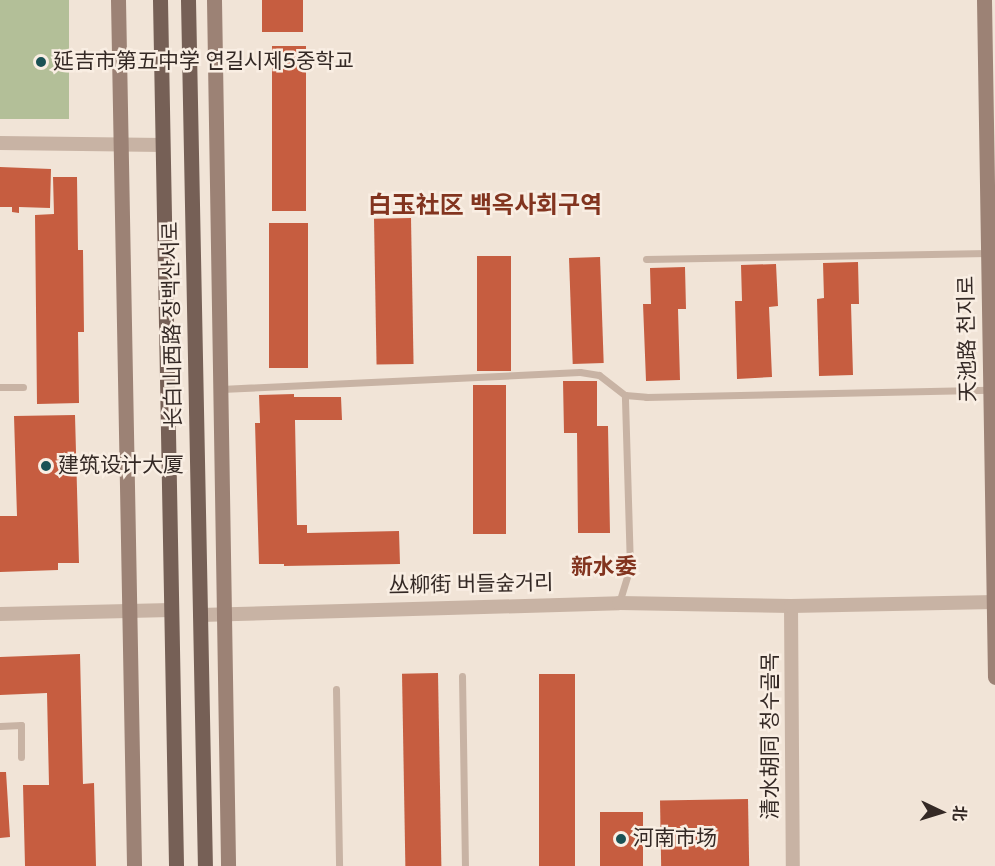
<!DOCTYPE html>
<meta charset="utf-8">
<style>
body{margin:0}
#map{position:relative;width:995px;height:866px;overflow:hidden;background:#f1e4d7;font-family:"Varela Round","Noto Sans SC","Noto Sans KR",sans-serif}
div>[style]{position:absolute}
.green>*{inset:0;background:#b3bf98;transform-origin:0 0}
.building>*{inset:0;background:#c65d40;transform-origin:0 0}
.lane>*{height:7px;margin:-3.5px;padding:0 3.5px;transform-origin:3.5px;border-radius:3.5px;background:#c8b3a4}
.street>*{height:14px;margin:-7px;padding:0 7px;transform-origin:7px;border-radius:7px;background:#c8b3a4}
.secondary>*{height:15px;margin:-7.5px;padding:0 7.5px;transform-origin:7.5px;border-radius:7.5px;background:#9c8275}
.primary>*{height:15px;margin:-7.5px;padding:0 7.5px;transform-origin:7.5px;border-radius:7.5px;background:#766056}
.dots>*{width:16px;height:16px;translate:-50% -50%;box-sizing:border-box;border:3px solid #f9eee3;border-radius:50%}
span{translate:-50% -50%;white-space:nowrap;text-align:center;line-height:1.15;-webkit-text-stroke:5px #f9eee3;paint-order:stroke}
.poi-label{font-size:21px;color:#342925}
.left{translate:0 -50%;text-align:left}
.street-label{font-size:21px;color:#342925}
.neighbourhood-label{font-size:22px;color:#82341f;font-weight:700}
.quarter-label{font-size:24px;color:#82341f;font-weight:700}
.north{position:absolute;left:911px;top:782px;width:60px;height:60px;-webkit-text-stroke:4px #f9eee3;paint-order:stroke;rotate:94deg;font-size:16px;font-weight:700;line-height:24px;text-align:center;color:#342925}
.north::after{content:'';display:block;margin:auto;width:21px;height:27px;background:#342925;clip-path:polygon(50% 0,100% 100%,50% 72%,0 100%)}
</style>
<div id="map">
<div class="green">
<i style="left:0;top:0;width:69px;height:119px"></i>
</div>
<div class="building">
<i style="left:262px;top:0;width:41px;height:32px"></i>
<i style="left:272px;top:46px;width:34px;height:165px"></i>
<i style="clip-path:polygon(0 167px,51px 169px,50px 208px,19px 207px,19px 213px,12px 212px,12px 207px,0 207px)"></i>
<i style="clip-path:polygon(53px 177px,77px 177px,78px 250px,83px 250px,84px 332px,78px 332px,79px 403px,37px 404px,35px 215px,54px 214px)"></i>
<i style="left:411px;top:218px;width:146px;height:37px;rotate:89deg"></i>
<i style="left:269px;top:223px;width:39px;height:145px"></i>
<i style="left:477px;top:256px;width:34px;height:115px"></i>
<i style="left:600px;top:257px;width:106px;height:31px;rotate:88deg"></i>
<i style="clip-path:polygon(858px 262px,859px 304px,851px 304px,853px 375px,819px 376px,817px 299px,824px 298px,823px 263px)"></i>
<i style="clip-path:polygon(776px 264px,778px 306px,769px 307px,772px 377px,737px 379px,735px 301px,742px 301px,741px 265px)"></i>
<i style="clip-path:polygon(685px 267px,686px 309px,678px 309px,680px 380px,646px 381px,643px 304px,651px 304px,650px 268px)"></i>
<i style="clip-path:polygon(563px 381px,597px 381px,597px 426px,608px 426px,610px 533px,578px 533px,577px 433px,564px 433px)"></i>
<i style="left:473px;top:385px;width:33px;height:149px"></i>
<i style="clip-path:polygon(294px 394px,294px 397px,341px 397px,342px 420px,295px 420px,297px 525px,307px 525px,307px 533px,399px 531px,400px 564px,284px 566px,284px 564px,259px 564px,255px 423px,260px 423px,259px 395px)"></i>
<i style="clip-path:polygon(75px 415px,79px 563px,58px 563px,58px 570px,0 572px,0 516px,17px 516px,14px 416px)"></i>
<i style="clip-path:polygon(80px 654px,83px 784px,94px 783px,96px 866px,25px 866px,23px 785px,49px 785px,47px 693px,0 695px,0 657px)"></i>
<i style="left:438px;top:673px;width:193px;height:36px;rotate:89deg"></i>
<i style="left:539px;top:674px;width:36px;height:192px"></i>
<i style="clip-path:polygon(0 772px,6px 772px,10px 837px,0 838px)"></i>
<i style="left:748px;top:799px;width:67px;height:88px;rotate:89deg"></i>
<i style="left:600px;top:812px;width:43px;height:54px"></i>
</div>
<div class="lane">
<i style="left:646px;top:259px;width:342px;rotate:-1deg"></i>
<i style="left:0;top:387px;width:23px"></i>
<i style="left:221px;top:389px;width:359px;rotate:-2.7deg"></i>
<i style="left:580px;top:372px;width:19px;rotate:9deg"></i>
<i style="left:599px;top:375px;width:33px;rotate:38deg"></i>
<i style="left:625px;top:395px;width:21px;rotate:5deg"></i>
<i style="left:646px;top:397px;width:344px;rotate:-1.2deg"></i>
<i style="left:619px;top:603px;width:37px;rotate:-73deg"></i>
<i style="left:630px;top:568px;width:173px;rotate:-91.7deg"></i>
<i style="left:462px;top:676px;width:190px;rotate:89.1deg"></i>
<i style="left:336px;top:689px;width:177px;rotate:89deg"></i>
<i style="left:0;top:726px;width:21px;rotate:-3deg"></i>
<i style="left:21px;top:725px;width:32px;rotate:90deg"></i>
</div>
<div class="street">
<i style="left:0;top:143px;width:163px;rotate:0.7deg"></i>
<i style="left:791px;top:606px;width:260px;rotate:89.6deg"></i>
<i style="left:0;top:614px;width:171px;rotate:-1.3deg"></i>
<i style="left:200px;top:615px;width:419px;rotate:-1.6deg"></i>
<i style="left:619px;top:603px;width:172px;rotate:1deg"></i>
<i style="left:791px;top:606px;width:204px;rotate:-1.1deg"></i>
</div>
<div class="secondary">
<i style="left:118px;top:0;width:866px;rotate:88.94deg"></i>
<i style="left:214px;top:0;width:866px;rotate:89.07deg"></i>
<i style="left:984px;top:0;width:677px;rotate:89.07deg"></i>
</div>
<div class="primary">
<i style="left:160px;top:0;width:866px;rotate:88.94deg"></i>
<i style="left:188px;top:0;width:866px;rotate:88.88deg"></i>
</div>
<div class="dots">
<i style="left:41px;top:62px;background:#1b5255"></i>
<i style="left:46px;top:466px;background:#1b5255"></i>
<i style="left:621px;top:839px;background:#1b5255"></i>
</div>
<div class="poi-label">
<span class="left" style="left:53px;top:62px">延吉市第五中学 연길시제5중학교</span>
<span class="left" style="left:58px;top:466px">建筑设计大厦</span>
<span class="left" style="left:633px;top:839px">河南市场</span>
</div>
<div class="street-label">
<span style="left:173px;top:325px;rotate:-91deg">长白山西路 장백산서로</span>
<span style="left:968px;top:339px;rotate:-91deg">天池路 천지로</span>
<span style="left:471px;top:585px;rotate:-1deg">丛柳街 버들숲거리</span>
<span style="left:771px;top:736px;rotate:-90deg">清水胡同 청수골목</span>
</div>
<div class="neighbourhood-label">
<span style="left:604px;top:568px">新水委</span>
</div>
<div class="quarter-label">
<span style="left:485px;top:206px">白玉社区 백옥사회구역</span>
</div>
<div class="north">北</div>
</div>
